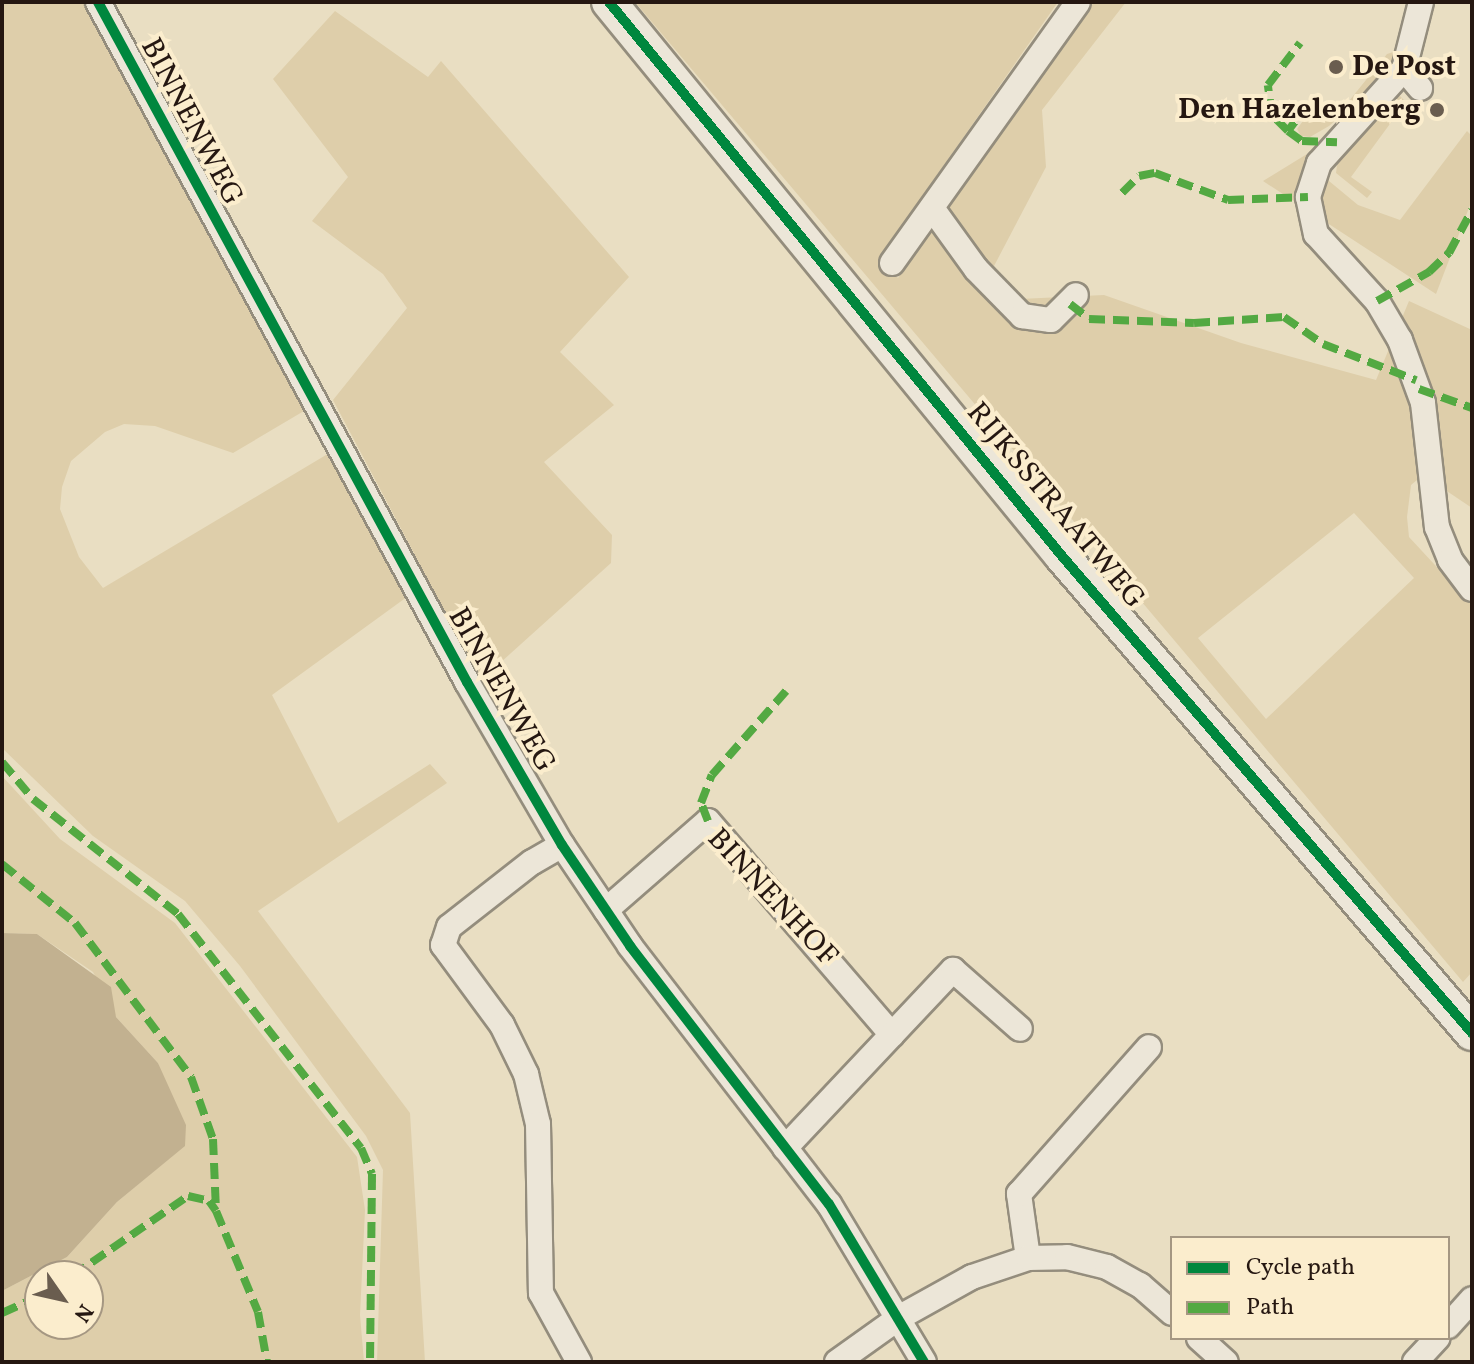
<!DOCTYPE html>
<style>
body{margin:0}
#map{position:relative;width:1474px;height:1364px;overflow:hidden;background:#e9dec2;font-family:Vollkorn,serif}
div>[style]{position:absolute}
.green>*{inset:0;background:#deceaa}
.water>*{inset:0;background:#c2b190}
.roads{filter:drop-shadow(2px 0 #948d7d) drop-shadow(-2px 0 #948d7d) drop-shadow(0 2px #948d7d) drop-shadow(0 -2px #948d7d)}
.street>*{height:24px;margin:-12px;padding:0 12px;transform-origin:12px;border-radius:12px;background:#ece6d8}
.secondary>*{height:34px;margin:-17px;padding:0 17px;transform-origin:17px;border-radius:17px;background:#ece6d8}
.quiet>*{height:8px;margin-top:-4px;transform-origin:0;background:repeating-linear-gradient(90deg,#53a942 0 16px,transparent 0 24px)}
.cycleway>*{height:10px;margin:-5px;padding:0 5px;transform-origin:5px;border-radius:5px;background:#00873e}
.dots>*{width:22px;height:22px;translate:-50% -50%;box-sizing:border-box;border:4px solid #fbedcd;border-radius:50%}
span{translate:-50% -50%;white-space:nowrap;text-align:center;line-height:1.15;-webkit-text-stroke:8px #fbedcd;paint-order:stroke}
.poi-label{font-size:30px;color:#251711;font-weight:700}
.left{translate:0 -50%;text-align:left}
.right{translate:-100% -50%;text-align:right}
.street-label{font-size:30px;color:#251711}
.frame{position:absolute;inset:0;border:4px solid #251711;pointer-events:none}
.legend{position:absolute;left:1170px;top:1236px;width:280px;height:104px;box-sizing:border-box;background:#fbedcd;border:2px solid #a59782;margin:0;padding:10px 14px;list-style:none;font-size:24px;color:#251711}
.legend li{display:flex;align-items:center;gap:16px;height:40px}
.legend b{width:40px;border:2px solid #a59782}
.north{position:absolute;left:24px;top:1260px;width:80px;height:80px;box-sizing:border-box;background:#fbedcd;border:2px solid #a59782;border-radius:50%;rotate:124deg;font-size:22px;font-weight:700;line-height:32px;text-align:center;color:#251711}
.north::after{content:'';display:block;margin:auto;width:28px;height:36px;background:#6a5d4f;clip-path:polygon(50% 0,100% 100%,50% 72%,0 100%)}
</style>
<div id="map">
<div class="green">
<i style="clip-path:polygon(2px 2px,85px 2px,309px 408px,233px 453px,155px 426px,124px 424px,105px 432px,71px 461px,62px 487px,60px 509px,79px 557px,103px 588px,331px 452px,411px 594px,272px 695px,338px 823px,430px 764px,447px 783px,258px 911px,410px 1113px,425px 1362px,377px 1362px,383px 1170px,366px 1136px,240px 966px,185px 901px,93px 836px,2px 748px)"></i>
<i style="clip-path:polygon(evenodd,635px 2px,1058px 2px,879px 258px,898px 278px,1094px 2px,1126px 2px,1042px 110px,1046px 167px,994px 266px,1005px 288px,1020px 299px,1104px 295px,1241px 343px,1376px 380px,1409px 301px,1472px 330px,1472px 508px,1423px 475px,1411px 485px,1407px 517px,1409px 537px,1472px 605px,1472px 972px,1463px 982px,635px 2px,1354px 513px,1414px 578px,1266px 719px,1198px 638px,1354px 513px)"></i>
<i style="clip-path:polygon(335px 11px,428px 77px,441px 61px,629px 277px,560px 352px,614px 405px,544px 462px,612px 535px,611px 563px,481px 680px,333px 400px,407px 308px,383px 274px,312px 221px,348px 177px,273px 79px)"></i>
<i style="clip-path:polygon(1400px 50px,1379px 83px,1329px 126px,1310px 137px,1301px 136px,1297px 129px,1314px 106px,1332px 122px,1387px 54px)"></i>
<i style="clip-path:polygon(1400px 96px,1406px 102px,1351px 177px,1372px 192px,1367px 198px,1336px 173px,1339px 150px,1387px 98px)"></i>
<i style="clip-path:polygon(1467px 131px,1472px 136px,1472px 200px,1436px 294px,1263px 181px,1320px 146px,1329px 181px,1358px 205px,1400px 220px)"></i>
<i style="clip-path:polygon(evenodd,2px 776px,60px 839px,175px 923px,357px 1157px,365px 1210px,360px 1315px,364px 1362px,2px 1362px,2px 1291px,67px 1257px,117px 1202px,184px 1146px,158px 1063px,116px 1017px,93px 972px,37px 934px,2px 933px,2px 776px,40px 1276px,88px 1276px,88px 1324px,40px 1324px,40px 1276px)"></i>
</div>
<div class="water">
<i style="clip-path:polygon(2px 933px,37px 934px,111px 987px,116px 1017px,158px 1063px,186px 1125px,185px 1146px,117px 1202px,67px 1257px,2px 1291px)"></i>
</div>
<div class="roads">
<div class="street">
<i style="left:98px;top:2px;width:774px;rotate:61.51deg"></i>
<i style="left:467px;top:682px;width:189px;rotate:59.8deg"></i>
<i style="left:562px;top:845px;width:122px;rotate:56deg"></i>
<i style="left:630px;top:946px;width:326px;rotate:52.4deg"></i>
<i style="left:829px;top:1204px;width:184px;rotate:59deg"></i>
<i style="left:1421px;top:2px;width:69px;rotate:104.2deg"></i>
<i style="left:1404px;top:69px;width:127px;rotate:132.1deg"></i>
<i style="left:1319px;top:163px;width:36px;rotate:108deg"></i>
<i style="left:1308px;top:197px;width:38px;rotate:78deg"></i>
<i style="left:1316px;top:234px;width:91px;rotate:47.7deg"></i>
<i style="left:1377px;top:301px;width:45px;rotate:59.5deg"></i>
<i style="left:1400px;top:340px;width:67px;rotate:69.9deg"></i>
<i style="left:1423px;top:403px;width:125px;rotate:83.6deg"></i>
<i style="left:1437px;top:527px;width:35px;rotate:68deg"></i>
<i style="left:1450px;top:560px;width:36px;rotate:53deg"></i>
<i style="left:1404px;top:69px;width:25px;rotate:50deg"></i>
<i style="left:932px;top:208px;width:75px;rotate:54.2deg"></i>
<i style="left:976px;top:269px;width:66px;rotate:45.6deg"></i>
<i style="left:1022px;top:316px;width:29px;rotate:8deg"></i>
<i style="left:1051px;top:320px;width:35px;rotate:-45deg"></i>
<i style="left:892px;top:263px;width:320px;rotate:-54.5deg"></i>
<i style="left:562px;top:845px;width:34px;rotate:150deg"></i>
<i style="left:532px;top:862px;width:105px;rotate:141.9deg"></i>
<i style="left:449px;top:927px;width:19px;rotate:108deg"></i>
<i style="left:443px;top:945px;width:99px;rotate:53.6deg"></i>
<i style="left:502px;top:1025px;width:55px;rotate:63.9deg"></i>
<i style="left:526px;top:1074px;width:51px;rotate:76.5deg"></i>
<i style="left:538px;top:1124px;width:169px;rotate:89deg"></i>
<i style="left:541px;top:1293px;width:79px;rotate:61.2deg"></i>
<i style="left:606px;top:910px;width:135px;rotate:-41.1deg"></i>
<i style="left:708px;top:821px;width:282px;rotate:49.3deg"></i>
<i style="left:785px;top:1148px;width:245px;rotate:-46.7deg"></i>
<i style="left:953px;top:970px;width:89px;rotate:41.4deg"></i>
<i style="left:1028px;top:1258px;width:65px;rotate:-98deg"></i>
<i style="left:1019px;top:1194px;width:196px;rotate:-48.5deg"></i>
<i style="left:1448px;top:1326px;width:36px;rotate:-48deg"></i>
<i style="left:1199px;top:1338px;width:36px;rotate:42deg"></i>
<i style="left:837px;top:1362px;width:77px;rotate:-35.5deg"></i>
<i style="left:900px;top:1317px;width:82px;rotate:-29.1deg"></i>
<i style="left:972px;top:1277px;width:59px;rotate:-18.7deg"></i>
<i style="left:1028px;top:1258px;width:39px;rotate:-1deg"></i>
<i style="left:1067px;top:1257px;width:41px;rotate:14deg"></i>
<i style="left:1107px;top:1267px;width:38px;rotate:29deg"></i>
<i style="left:1140px;top:1285px;width:43px;rotate:41.2deg"></i>
<i style="left:1415px;top:1362px;width:33px;rotate:-47deg"></i>
</div>
<div class="secondary">
<i style="left:609px;top:2px;width:716px;rotate:50.73deg"></i>
<i style="left:1062px;top:556px;width:629px;rotate:49.32deg"></i>
</div>
</div>
<div class="quiet">
<i style="left:1309px;top:103px;width:35px;rotate:127deg"></i>
<i style="left:1288px;top:131px;width:17px;rotate:36deg"></i>
<i style="left:1302px;top:141px;width:35px;rotate:2deg"></i>
<i style="left:1288px;top:131px;width:23px;rotate:-135deg"></i>
<i style="left:1272px;top:115px;width:30px;rotate:-98deg"></i>
<i style="left:1268px;top:85px;width:53px;rotate:-52.7deg"></i>
<i style="left:1122px;top:193px;width:24px;rotate:-45deg"></i>
<i style="left:1139px;top:176px;width:16px;rotate:-11deg"></i>
<i style="left:1155px;top:173px;width:78px;rotate:20.3deg"></i>
<i style="left:1228px;top:200px;width:80px;rotate:-2.1deg"></i>
<i style="left:1377px;top:301px;width:60px;rotate:-29.1deg"></i>
<i style="left:1429px;top:272px;width:28px;rotate:-44deg"></i>
<i style="left:1449px;top:253px;width:49px;rotate:-61.9deg"></i>
<i style="left:1070px;top:304px;width:24px;rotate:38deg"></i>
<i style="left:1089px;top:319px;width:105px;rotate:2.2deg"></i>
<i style="left:1194px;top:323px;width:90px;rotate:-3.8deg"></i>
<i style="left:1284px;top:317px;width:47px;rotate:34.7deg"></i>
<i style="left:1323px;top:344px;width:100px;rotate:21.2deg"></i>
<i style="left:1419px;top:389px;width:56px;rotate:19.7deg"></i>
<i style="left:2px;top:762px;width:48px;rotate:50deg"></i>
<i style="left:33px;top:799px;width:185px;rotate:38.4deg"></i>
<i style="left:178px;top:914px;width:297px;rotate:52deg"></i>
<i style="left:361px;top:1148px;width:28px;rotate:67deg"></i>
<i style="left:372px;top:1174px;width:188px;rotate:90.6deg"></i>
<i style="left:708px;top:821px;width:19px;rotate:-111deg"></i>
<i style="left:701px;top:803px;width:30px;rotate:-69deg"></i>
<i style="left:712px;top:775px;width:112px;rotate:-48.6deg"></i>
<i style="left:2px;top:864px;width:94px;rotate:38.9deg"></i>
<i style="left:75px;top:923px;width:193px;rotate:53deg"></i>
<i style="left:191px;top:1077px;width:66px;rotate:70.5deg"></i>
<i style="left:213px;top:1139px;width:72px;rotate:87.6deg"></i>
<i style="left:216px;top:1211px;width:109px;rotate:67.4deg"></i>
<i style="left:258px;top:1312px;width:51px;rotate:79.8deg"></i>
<i style="left:72px;top:1276px;width:141px;rotate:-34.6deg"></i>
<i style="left:188px;top:1196px;width:22px;rotate:13deg"></i>
<i style="left:209px;top:1201px;width:12px;rotate:55deg"></i>
<i style="left:2px;top:1313px;width:42px;rotate:-24.1deg"></i>
</div>
<div class="cycleway">
<i style="left:98px;top:2px;width:774px;rotate:61.51deg"></i>
<i style="left:467px;top:682px;width:189px;rotate:59.8deg"></i>
<i style="left:562px;top:845px;width:122px;rotate:56deg"></i>
<i style="left:630px;top:946px;width:326px;rotate:52.4deg"></i>
<i style="left:829px;top:1204px;width:184px;rotate:59deg"></i>
<i style="left:609px;top:2px;width:716px;rotate:50.73deg"></i>
<i style="left:1062px;top:556px;width:629px;rotate:49.32deg"></i>
</div>
<div class="dots">
<i style="left:1336px;top:67px;background:#6a5d4f"></i>
<i style="left:1437px;top:110px;background:#6a5d4f"></i>
</div>
<div class="poi-label">
<span class="left" style="left:1352px;top:67px">De Post</span>
<span class="right" style="left:1421px;top:110px">Den Hazelenberg</span>
</div>
<div class="street-label">
<span style="left:191px;top:122px;rotate:62deg">BINNENWEG</span>
<span style="left:1055px;top:506px;rotate:50deg">RIJKSSTRAATWEG</span>
<span style="left:501px;top:690px;rotate:60deg">BINNENWEG</span>
<span style="left:772px;top:898px;rotate:47deg">BINNENHOF</span>
</div>
<div class="frame"></div>
<ul class="legend">
<li><b style="height:10px;background:#00873e"></b>Cycle path</li>
<li><b style="height:10px;background:#53a942"></b>Path</li>
</ul>
<div class="north">N</div>
</div>
